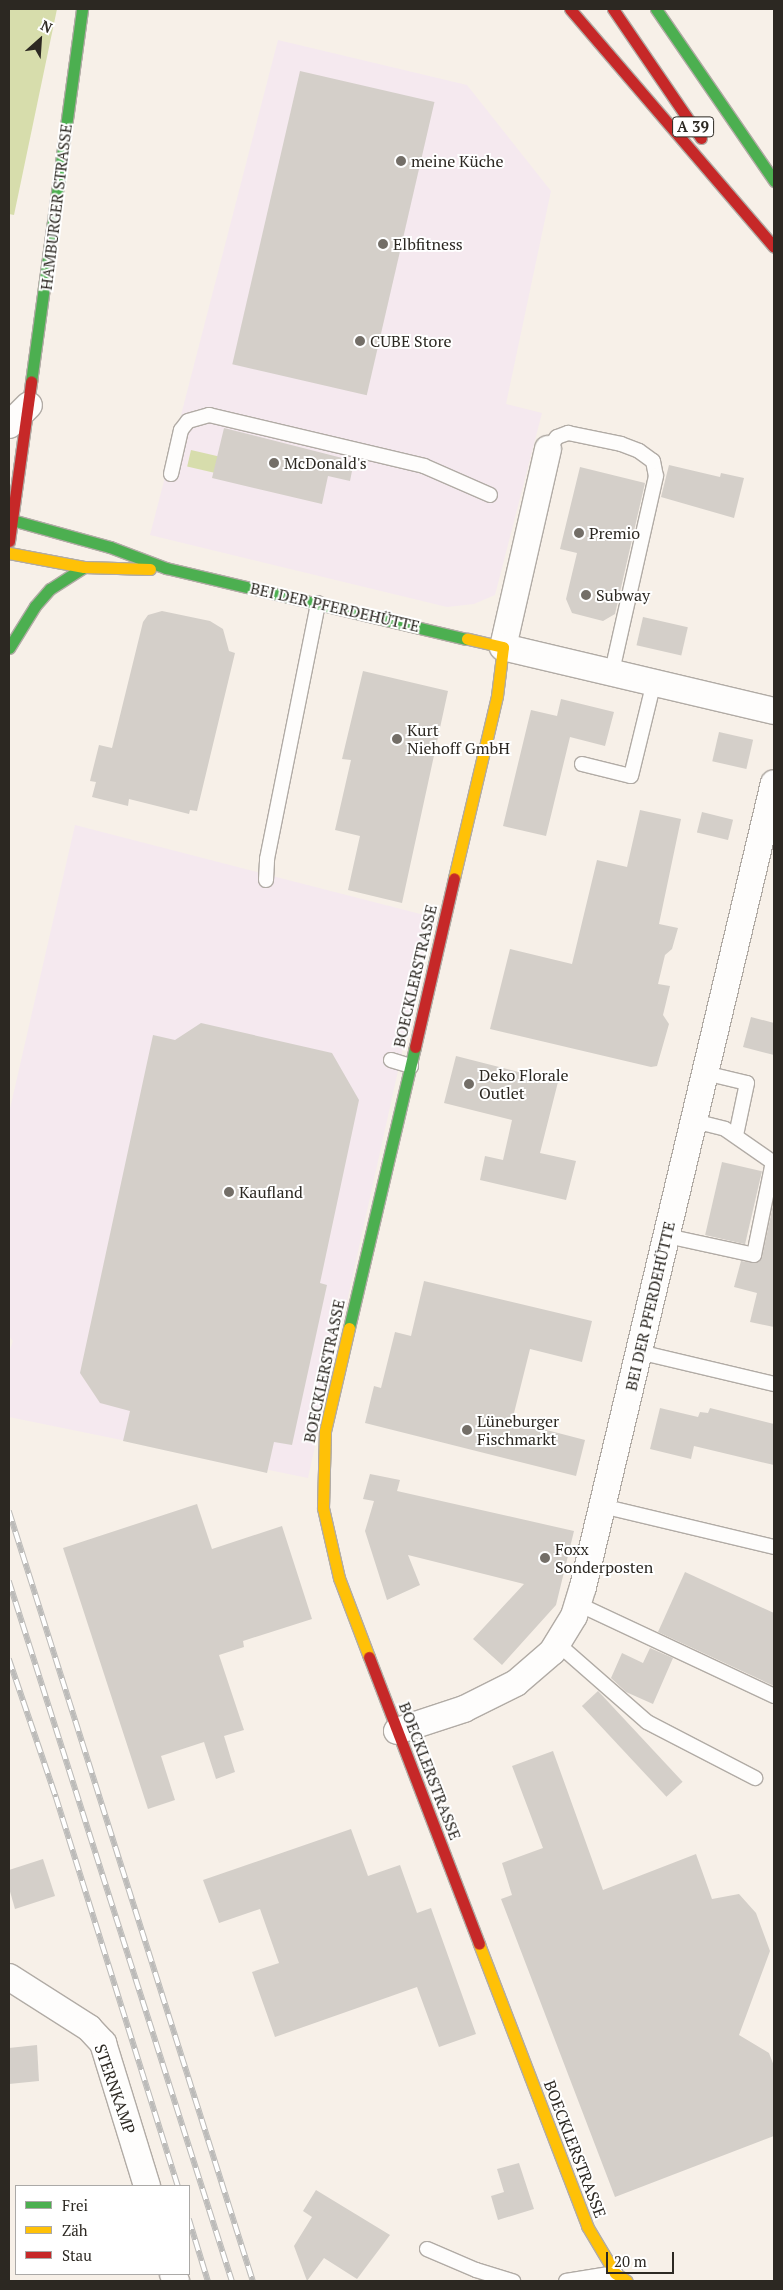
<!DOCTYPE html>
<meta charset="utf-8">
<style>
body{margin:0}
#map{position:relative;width:783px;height:2290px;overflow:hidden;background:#f7f0e8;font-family:"PT Serif",serif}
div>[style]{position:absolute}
.commercial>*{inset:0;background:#f5e9ef}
.green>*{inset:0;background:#d7ddac;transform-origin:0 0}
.building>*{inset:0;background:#d4cfc9;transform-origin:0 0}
.roads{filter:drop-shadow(1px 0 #b1aba5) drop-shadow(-1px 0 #b1aba5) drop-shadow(0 1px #b1aba5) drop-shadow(0 -1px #b1aba5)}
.lane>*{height:14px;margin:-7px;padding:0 7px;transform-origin:7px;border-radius:7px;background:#fefdfc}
.street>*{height:26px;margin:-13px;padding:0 13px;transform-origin:13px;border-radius:13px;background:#fefdfc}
.fast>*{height:11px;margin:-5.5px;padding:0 5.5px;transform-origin:5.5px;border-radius:5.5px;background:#4caf50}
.slow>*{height:11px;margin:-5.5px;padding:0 5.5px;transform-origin:5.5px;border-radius:5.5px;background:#ffc107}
.jam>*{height:11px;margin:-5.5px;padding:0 5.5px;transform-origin:5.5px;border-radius:5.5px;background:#c62828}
.rail>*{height:5.5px;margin-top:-2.75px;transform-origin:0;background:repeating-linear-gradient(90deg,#fff 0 11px,#bcbbb9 0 22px);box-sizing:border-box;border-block:1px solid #bcbbb9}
.dots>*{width:14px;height:14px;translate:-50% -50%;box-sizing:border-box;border:2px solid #fff;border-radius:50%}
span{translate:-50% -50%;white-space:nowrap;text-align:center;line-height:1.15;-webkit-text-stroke:4px #fff;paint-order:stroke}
.shield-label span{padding:1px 4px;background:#fff;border:1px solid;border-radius:4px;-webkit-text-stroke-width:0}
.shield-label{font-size:15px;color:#2c2822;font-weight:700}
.poi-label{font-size:16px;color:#2c2822}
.left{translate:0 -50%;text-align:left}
.street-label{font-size:16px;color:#2c2822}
.frame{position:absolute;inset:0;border:10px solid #2c2822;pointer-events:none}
.legend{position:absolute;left:15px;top:2185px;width:175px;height:90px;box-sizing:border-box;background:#fff;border:1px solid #aba9a7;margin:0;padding:6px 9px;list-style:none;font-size:15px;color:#2c2822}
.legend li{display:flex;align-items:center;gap:10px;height:25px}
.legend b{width:25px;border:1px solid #aba9a7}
.north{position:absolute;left:15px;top:15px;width:50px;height:50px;-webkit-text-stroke:4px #fff;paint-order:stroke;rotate:26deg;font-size:14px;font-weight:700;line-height:20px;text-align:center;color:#2c2822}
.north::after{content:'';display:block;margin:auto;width:18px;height:22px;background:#2c2822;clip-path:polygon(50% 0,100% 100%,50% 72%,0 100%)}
.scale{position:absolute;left:606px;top:2252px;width:68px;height:22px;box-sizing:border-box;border:2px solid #2c2822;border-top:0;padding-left:6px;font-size:15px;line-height:18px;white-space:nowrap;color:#2c2822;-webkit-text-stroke:4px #fff;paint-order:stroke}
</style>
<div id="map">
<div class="commercial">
<i style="clip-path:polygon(278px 40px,467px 85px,551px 191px,506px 404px,542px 413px,495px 595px,474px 604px,447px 607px,150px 535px)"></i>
<i style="clip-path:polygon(75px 825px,432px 917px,308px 1478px,9px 1417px,9px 1352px,13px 1341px,9px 1336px,9px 1113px)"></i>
</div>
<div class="green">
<i style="clip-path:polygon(9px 9px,57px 9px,14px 215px,9px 214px)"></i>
<i style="left:191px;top:450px;width:31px;height:17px;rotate:13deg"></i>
</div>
<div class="building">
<i style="left:300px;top:71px;width:138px;height:301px;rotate:13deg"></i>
<i style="clip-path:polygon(224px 428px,354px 461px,350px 481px,328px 476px,322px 504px,212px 478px)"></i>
<i style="clip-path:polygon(669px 465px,720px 477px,721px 473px,744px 478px,734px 518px,661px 497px)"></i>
<i style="clip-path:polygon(580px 467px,645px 483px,615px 614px,603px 621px,572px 613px,566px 599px,577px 553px,560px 549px)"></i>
<i style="clip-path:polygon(162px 611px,210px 621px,223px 629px,229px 651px,235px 653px,197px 811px,190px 810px,189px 814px,129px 799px,128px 806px,92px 797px,96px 782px,90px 781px,99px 745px,112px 748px,143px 622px,148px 615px)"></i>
<i style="left:643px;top:617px;width:46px;height:29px;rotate:13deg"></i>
<i style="clip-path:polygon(363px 671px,448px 691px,402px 903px,348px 890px,360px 836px,335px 830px,351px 760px,342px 759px)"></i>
<i style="clip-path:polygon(561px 699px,614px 712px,605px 746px,570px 737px,546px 836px,503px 826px,531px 710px,557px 716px)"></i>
<i style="left:719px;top:732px;width:35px;height:30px;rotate:13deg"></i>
<i style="clip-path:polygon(640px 810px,681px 819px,659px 924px,678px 928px,672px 949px,665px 955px,658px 984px,670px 986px,663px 1015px,669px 1024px,657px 1066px,651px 1067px,490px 1029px,510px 949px,572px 964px,597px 860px,627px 867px)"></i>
<i style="left:702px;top:812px;width:32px;height:21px;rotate:14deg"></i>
<i style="clip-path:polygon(751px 1017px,774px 1023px,774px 1055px,743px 1047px)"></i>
<i style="clip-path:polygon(201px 1023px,332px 1053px,359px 1100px,320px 1283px,327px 1285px,292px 1445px,274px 1442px,267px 1473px,123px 1441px,130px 1411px,100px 1403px,80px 1373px,153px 1035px,175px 1040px)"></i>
<i style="clip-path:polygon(456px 1056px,558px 1082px,540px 1153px,576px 1161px,566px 1200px,480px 1180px,485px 1156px,503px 1160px,512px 1120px,444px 1103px)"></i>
<i style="left:722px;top:1162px;width:41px;height:75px;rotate:13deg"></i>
<i style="clip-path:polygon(774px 1200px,774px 1327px,750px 1322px,757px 1293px,734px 1287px,741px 1261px,756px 1263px,762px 1257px)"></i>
<i style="clip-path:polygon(424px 1281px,592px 1321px,582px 1362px,530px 1349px,512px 1421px,585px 1440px,576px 1476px,365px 1423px,374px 1386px,381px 1388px,395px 1332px,411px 1336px)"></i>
<i style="clip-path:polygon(660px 1408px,698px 1417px,700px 1412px,708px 1413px,710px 1408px,774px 1424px,774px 1465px,694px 1446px,691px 1459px,650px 1449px)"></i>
<i style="clip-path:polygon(370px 1474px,400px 1480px,397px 1491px,574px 1531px,556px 1605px,502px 1665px,473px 1639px,524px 1584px,408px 1555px,420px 1585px,387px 1600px,365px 1531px,374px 1501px,363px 1499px)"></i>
<i style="clip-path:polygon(197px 1504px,212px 1549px,282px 1526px,312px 1619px,243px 1641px,244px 1647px,219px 1655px,244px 1730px,224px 1736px,235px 1772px,216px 1779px,204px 1742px,161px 1756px,175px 1800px,148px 1809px,63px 1548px)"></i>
<i style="clip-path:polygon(685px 1572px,774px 1613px,774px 1686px,658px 1632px)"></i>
<i style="clip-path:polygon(650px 1648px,673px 1658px,653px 1704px,626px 1692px,611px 1678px,622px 1653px,643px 1663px)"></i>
<i style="left:598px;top:1691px;width:124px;height:22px;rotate:47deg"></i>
<i style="clip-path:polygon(553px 1751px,603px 1890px,696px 1854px,712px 1899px,739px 1894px,756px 1913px,770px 1951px,739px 2035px,769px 2053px,774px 2066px,774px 2136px,615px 2197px,501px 1899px,512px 1895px,502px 1863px,543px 1848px,512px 1766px)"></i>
<i style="clip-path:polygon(351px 1829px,368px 1876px,400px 1865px,417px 1913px,431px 1908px,476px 2034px,439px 2047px,417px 1987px,275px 2037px,252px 1972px,279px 1963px,260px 1909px,219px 1923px,203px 1880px)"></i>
<i style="clip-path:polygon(43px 1859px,55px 1896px,15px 1909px,9px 1888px,9px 1870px)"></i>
<i style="clip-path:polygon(37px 2045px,39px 2081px,9px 2084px,9px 2048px)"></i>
<i style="clip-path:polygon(519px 2163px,534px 2209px,498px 2220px,491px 2196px,504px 2192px,497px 2169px)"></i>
<i style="clip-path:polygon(316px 2190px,390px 2235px,357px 2279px,324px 2258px,307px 2281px,294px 2246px,312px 2217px,303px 2211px)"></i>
</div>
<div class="roads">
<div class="lane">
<i style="left:548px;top:449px;width:15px;rotate:-53deg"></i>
<i style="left:557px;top:437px;width:12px;rotate:-20deg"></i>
<i style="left:568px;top:433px;width:54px;rotate:11.7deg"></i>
<i style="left:621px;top:444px;width:19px;rotate:21deg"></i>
<i style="left:639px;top:451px;width:17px;rotate:36deg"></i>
<i style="left:653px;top:461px;width:15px;rotate:79deg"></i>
<i style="left:656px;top:476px;width:201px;rotate:102.7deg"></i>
<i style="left:171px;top:474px;width:45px;rotate:-77.2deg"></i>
<i style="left:181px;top:430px;width:11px;rotate:-52deg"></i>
<i style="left:188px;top:421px;width:22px;rotate:-16deg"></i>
<i style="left:209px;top:415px;width:221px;rotate:13.3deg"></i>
<i style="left:424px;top:466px;width:72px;rotate:23.7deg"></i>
<i style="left:582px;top:764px;width:50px;rotate:13.8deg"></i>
<i style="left:631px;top:776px;width:97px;rotate:-76.3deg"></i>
<i style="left:266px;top:880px;width:21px;rotate:-87deg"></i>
<i style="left:267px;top:859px;width:261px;rotate:-78.7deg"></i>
<i style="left:391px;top:1060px;width:21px;rotate:17deg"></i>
<i style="left:705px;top:1073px;width:43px;rotate:13.4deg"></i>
<i style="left:747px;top:1083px;width:53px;rotate:101.9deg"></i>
<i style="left:694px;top:1121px;width:32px;rotate:14deg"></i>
<i style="left:725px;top:1129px;width:60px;rotate:34.8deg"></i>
<i style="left:667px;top:1236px;width:89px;rotate:12.3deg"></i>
<i style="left:754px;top:1255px;width:95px;rotate:-78.5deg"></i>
<i style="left:639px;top:1352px;width:139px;rotate:13.3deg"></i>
<i style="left:602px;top:1506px;width:177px;rotate:13.4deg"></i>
<i style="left:578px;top:1604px;width:217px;rotate:25.1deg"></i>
<i style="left:558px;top:1644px;width:118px;rotate:41.2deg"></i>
<i style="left:647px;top:1722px;width:122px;rotate:27.4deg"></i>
<i style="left:427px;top:2249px;width:53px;rotate:23.2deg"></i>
<i style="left:476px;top:2270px;width:39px;rotate:17deg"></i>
<i style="left:566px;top:2281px;width:50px;rotate:-9.3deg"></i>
</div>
<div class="street">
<i style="left:9px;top:425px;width:28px;rotate:-45deg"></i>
<i style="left:548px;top:449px;width:203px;rotate:102.8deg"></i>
<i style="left:503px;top:647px;width:278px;rotate:13.3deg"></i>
<i style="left:397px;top:1731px;width:71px;rotate:-18.2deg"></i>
<i style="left:464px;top:1709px;width:58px;rotate:-26.6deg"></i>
<i style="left:516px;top:1683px;width:48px;rotate:-40.7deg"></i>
<i style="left:552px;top:1652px;width:42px;rotate:-58.6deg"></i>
<i style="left:574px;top:1616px;width:30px;rotate:-73deg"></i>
<i style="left:583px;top:1587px;width:826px;rotate:-76.64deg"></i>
<i style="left:9px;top:1977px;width:95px;rotate:32.5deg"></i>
<i style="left:89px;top:2028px;width:21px;rotate:47deg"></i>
<i style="left:103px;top:2043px;width:150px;rotate:72.9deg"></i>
<i style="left:173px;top:2274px;width:8px;rotate:67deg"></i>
</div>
<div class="fast">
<i style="left:656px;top:9px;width:209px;rotate:55.5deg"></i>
<i style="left:31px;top:382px;width:376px;rotate:-82.2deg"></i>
<i style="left:12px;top:520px;width:102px;rotate:15.4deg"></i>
<i style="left:110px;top:547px;width:60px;rotate:20.6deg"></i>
<i style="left:166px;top:568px;width:309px;rotate:13.3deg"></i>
<i style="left:9px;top:648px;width:49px;rotate:-58.2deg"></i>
<i style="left:35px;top:606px;width:23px;rotate:-49deg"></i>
<i style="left:50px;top:589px;width:40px;rotate:-32.9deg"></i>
<i style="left:349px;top:1328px;width:289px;rotate:-76.8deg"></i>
</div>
<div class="slow">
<i style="left:9px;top:553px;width:76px;rotate:10.6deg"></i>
<i style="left:84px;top:567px;width:66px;rotate:1.7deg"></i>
<i style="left:454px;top:878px;width:187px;rotate:-76.7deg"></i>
<i style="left:497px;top:696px;width:49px;rotate:-83deg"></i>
<i style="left:503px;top:647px;width:37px;rotate:-167deg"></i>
<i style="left:349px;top:1328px;width:106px;rotate:103.1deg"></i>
<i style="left:325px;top:1431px;width:77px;rotate:91.5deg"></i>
<i style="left:323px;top:1508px;width:72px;rotate:77.1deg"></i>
<i style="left:339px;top:1578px;width:85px;rotate:69.2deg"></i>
<i style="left:479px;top:1944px;width:302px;rotate:69deg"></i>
<i style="left:587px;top:2226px;width:55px;rotate:59.2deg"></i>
<i style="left:615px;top:2273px;width:14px;rotate:34deg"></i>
</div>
<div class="jam">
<i style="left:570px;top:9px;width:313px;rotate:49.4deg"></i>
<i style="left:613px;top:9px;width:156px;rotate:55.7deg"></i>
<i style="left:9px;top:541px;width:161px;rotate:-82.1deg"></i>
<i style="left:415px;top:1047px;width:173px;rotate:-77deg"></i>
<i style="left:369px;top:1657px;width:307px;rotate:69deg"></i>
</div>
</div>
<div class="rail">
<i style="left:9px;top:1511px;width:808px;rotate:72.42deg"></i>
<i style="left:9px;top:1581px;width:735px;rotate:72.33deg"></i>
<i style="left:9px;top:1659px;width:146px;rotate:71.2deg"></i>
<i style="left:56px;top:1797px;width:408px;rotate:72.6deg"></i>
<i style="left:189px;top:2219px;width:65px;rotate:73deg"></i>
</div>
<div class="dots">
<i style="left:401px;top:161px;background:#736e67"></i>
<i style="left:383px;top:244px;background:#736e67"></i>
<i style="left:360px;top:341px;background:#736e67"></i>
<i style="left:274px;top:463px;background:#736e67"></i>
<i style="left:579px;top:533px;background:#736e67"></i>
<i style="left:586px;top:595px;background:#736e67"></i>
<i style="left:397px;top:739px;background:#736e67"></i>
<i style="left:469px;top:1084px;background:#736e67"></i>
<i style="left:229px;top:1192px;background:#736e67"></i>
<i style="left:467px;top:1430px;background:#736e67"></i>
<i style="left:545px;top:1558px;background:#736e67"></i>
</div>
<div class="shield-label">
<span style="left:693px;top:127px">A 39</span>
</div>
<div class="poi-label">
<span class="left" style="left:411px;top:161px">meine Küche</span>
<span class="left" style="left:393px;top:244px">Elbfitness</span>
<span class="left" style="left:370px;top:341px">CUBE Store</span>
<span class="left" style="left:284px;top:463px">McDonald's</span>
<span class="left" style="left:589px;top:533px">Premio</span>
<span class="left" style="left:596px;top:595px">Subway</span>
<span class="left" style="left:407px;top:739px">Kurt<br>Niehoff GmbH</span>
<span class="left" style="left:479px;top:1084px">Deko Florale<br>Outlet</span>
<span class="left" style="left:239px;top:1192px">Kaufland</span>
<span class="left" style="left:477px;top:1430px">Lüneburger<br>Fischmarkt</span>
<span class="left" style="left:555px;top:1558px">Foxx<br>Sonderposten</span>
</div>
<div class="street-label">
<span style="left:56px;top:207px;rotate:-83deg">HAMBURGER STRASSE</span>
<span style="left:335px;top:607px;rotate:13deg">BEI DER PFERDEHÜTTE</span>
<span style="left:415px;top:976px;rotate:-77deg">BOECKLERSTRASSE</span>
<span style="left:650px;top:1306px;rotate:-77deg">BEI DER PFERDEHÜTTE</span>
<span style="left:324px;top:1371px;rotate:-78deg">BOECKLERSTRASSE</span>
<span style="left:430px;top:1771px;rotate:69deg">BOECKLERSTRASSE</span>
<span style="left:115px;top:2089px;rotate:71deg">STERNKAMP</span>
<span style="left:575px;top:2149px;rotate:69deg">BOECKLERSTRASSE</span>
</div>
<div class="frame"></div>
<ul class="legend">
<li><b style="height:6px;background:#4caf50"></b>Frei</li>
<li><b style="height:6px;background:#ffc107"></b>Zäh</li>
<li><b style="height:6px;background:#c62828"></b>Stau</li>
</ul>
<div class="north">N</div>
<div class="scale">20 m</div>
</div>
